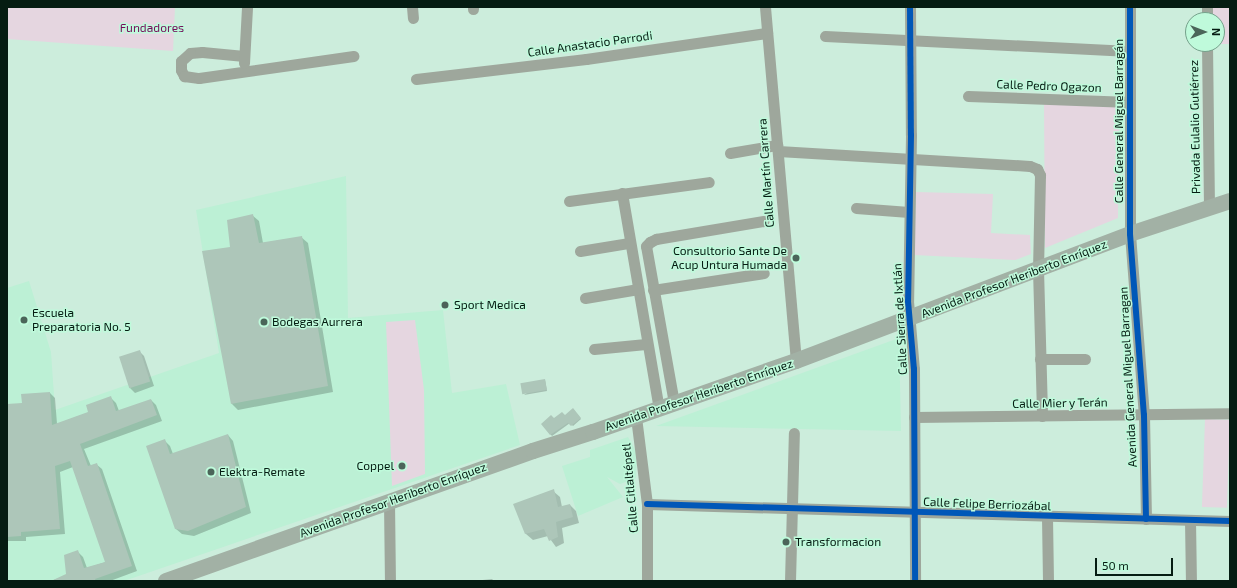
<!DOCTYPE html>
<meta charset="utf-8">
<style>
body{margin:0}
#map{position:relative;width:1237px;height:588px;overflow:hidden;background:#cceddc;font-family:"Exo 2",sans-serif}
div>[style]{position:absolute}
.built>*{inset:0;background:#bcf0d5}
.green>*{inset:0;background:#e5d6e0;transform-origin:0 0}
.shadow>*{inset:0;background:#0003}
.building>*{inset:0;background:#adc6b9;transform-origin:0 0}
.street>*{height:11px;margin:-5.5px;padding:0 5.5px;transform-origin:5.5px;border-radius:5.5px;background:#9ea79c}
.secondary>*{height:16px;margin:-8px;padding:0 8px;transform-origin:8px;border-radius:8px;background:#a2b1a5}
.cycleway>*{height:6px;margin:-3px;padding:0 3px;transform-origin:3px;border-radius:3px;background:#0057b8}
.dots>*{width:11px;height:11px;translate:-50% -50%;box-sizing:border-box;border:2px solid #bffadb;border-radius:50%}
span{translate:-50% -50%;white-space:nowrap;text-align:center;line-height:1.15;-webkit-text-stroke:3px #bffadb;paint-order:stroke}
.park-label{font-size:12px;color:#750b5a}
.street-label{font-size:12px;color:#051c12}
.poi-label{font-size:12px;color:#051c12}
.right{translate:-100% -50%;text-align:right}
.left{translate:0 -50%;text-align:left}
.frame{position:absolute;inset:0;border:8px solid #051c12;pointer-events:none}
.north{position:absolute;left:1185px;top:12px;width:40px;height:40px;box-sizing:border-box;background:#bffadb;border:1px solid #75a18b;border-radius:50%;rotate:90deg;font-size:11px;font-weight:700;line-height:16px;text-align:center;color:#051c12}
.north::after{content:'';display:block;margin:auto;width:14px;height:18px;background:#4b6559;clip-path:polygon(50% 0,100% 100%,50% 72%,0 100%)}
.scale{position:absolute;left:1095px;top:558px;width:78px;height:18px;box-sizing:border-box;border:2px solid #051c12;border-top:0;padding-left:5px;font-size:12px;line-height:14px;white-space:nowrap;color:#051c12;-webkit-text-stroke:3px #bffadb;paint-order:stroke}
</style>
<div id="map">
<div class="built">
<i style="clip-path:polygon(346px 176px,348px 318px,443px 310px,452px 393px,506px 384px,520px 445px,124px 581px,7px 581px,7px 288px,29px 281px,51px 352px,55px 410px,219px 353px,196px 210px)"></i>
<i style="clip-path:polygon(899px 338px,901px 431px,656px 426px)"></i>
<i style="clip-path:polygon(628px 437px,637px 453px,636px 478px,620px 484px,607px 477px,623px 497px,578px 516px,562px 466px,590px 457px,590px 450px)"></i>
</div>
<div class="green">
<i style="clip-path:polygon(7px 7px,175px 7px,173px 51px,7px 39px)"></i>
<i style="clip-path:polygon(1211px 7px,1230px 7px,1230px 44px,1217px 44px,1217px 20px,1211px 20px)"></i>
<i style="clip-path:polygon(1044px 104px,1119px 106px,1118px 218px,1045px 248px)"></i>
<i style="clip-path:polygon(916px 192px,993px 194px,991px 233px,1030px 235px,1031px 254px,1015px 260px,914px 255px)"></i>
<i style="clip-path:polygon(415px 320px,424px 390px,425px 474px,392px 486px,386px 322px)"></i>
<i style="left:1205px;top:419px;width:25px;height:88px;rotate:2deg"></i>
</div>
<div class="shadow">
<i style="clip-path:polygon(252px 215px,259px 221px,263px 243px,301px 237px,308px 243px,333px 392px,238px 410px,232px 404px,231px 248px)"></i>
<i style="clip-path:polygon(140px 352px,144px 356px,154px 386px,135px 393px,130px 388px)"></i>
<i style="clip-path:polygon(545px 380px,547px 391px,524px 395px)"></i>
<i style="clip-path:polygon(50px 393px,55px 398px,57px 424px,90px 412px,110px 397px,116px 403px,119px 411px,151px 400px,156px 405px,162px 421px,84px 449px,91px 466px,96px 464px,102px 469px,137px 571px,110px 581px,51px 581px,67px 575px,77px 551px,83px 557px,87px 568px,106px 562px,73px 467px,60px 472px,65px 534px,26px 537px,26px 541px,7px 541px,7px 405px,23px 404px)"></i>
<i style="clip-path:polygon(573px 409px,581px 419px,573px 426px,570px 423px,552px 436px,542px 424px,565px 416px)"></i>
<i style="clip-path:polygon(228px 435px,233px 441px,251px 513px,194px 536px,182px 534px,176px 529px,165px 441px,170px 446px,173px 454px)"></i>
<i style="clip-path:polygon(553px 491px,560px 497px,562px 507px,570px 505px,576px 511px,579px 523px,562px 528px,564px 543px,556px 547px,548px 536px,533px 540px,526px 534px,515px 505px)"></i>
<i style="clip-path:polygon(492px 579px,494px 581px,473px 581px)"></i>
</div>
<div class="building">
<i style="clip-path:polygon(253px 214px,259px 243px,302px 236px,328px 386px,231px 404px,202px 251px,230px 247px,227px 220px)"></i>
<i style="left:140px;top:350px;width:33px;height:22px;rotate:72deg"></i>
<i style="left:545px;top:379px;width:11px;height:25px;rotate:80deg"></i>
<i style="clip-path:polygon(50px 392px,52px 425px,88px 412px,86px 405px,111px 396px,116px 411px,151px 399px,157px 415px,80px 444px,88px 466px,97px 463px,132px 566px,95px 579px,96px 581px,51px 581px,66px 574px,64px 555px,78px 550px,84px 568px,105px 562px,70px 461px,55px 466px,60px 529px,21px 532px,21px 536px,7px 537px,7px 404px,22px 403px,21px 394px)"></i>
<i style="clip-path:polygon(573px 408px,581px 418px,571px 426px,568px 423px,550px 435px,541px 424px,551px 415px,554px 418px,562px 412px,565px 415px)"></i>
<i style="clip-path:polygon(228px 434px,246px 507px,188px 531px,175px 529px,146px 446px,165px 439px,170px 454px)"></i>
<i style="clip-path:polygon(554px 489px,558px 507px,570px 504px,573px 517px,556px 522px,558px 537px,549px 541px,544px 529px,525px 534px,513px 504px)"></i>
</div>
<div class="street">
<i style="left:412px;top:7px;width:11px;rotate:85deg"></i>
<i style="left:473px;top:7px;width:2px;rotate:90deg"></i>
<i style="left:765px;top:7px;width:355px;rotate:85deg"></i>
<i style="left:910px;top:7px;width:128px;rotate:89.6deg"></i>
<i style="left:911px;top:135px;width:166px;rotate:91deg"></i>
<i style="left:908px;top:301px;width:68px;rotate:85deg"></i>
<i style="left:914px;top:369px;width:212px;rotate:89.7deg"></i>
<i style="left:1130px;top:7px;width:227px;rotate:90deg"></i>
<i style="left:1130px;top:234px;width:182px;rotate:85.6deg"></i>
<i style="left:1144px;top:415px;width:104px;rotate:88.9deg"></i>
<i style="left:1207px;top:7px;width:13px;rotate:90deg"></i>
<i style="left:825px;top:36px;width:305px;rotate:2.8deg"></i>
<i style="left:1207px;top:44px;width:165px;rotate:89.3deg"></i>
<i style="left:244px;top:56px;width:42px;rotate:-174.6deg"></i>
<i style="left:202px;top:52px;width:12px;rotate:175deg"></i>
<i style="left:190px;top:53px;width:12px;rotate:138deg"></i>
<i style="left:181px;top:61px;width:9px;rotate:90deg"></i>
<i style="left:181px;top:70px;width:7px;rotate:63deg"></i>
<i style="left:184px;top:76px;width:15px;rotate:8deg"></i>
<i style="left:199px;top:78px;width:156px;rotate:-8.1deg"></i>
<i style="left:244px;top:63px;width:56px;rotate:-86.9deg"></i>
<i style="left:416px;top:79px;width:171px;rotate:-6.7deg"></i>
<i style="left:586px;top:59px;width:183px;rotate:-8.2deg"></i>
<i style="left:968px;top:96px;width:162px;rotate:2.1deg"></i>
<i style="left:778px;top:151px;width:252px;rotate:3.4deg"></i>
<i style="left:1030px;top:166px;width:8px;rotate:23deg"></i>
<i style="left:1037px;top:169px;width:7px;rotate:63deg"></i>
<i style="left:1040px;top:175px;width:94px;rotate:91.2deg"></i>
<i style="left:1038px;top:269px;width:147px;rotate:88.4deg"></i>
<i style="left:730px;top:153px;width:48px;rotate:-9.7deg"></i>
<i style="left:622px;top:193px;width:219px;rotate:80.3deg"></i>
<i style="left:569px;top:201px;width:141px;rotate:-7.7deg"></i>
<i style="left:856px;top:208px;width:53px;rotate:4.3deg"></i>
<i style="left:580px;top:251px;width:50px;rotate:-9.3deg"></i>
<i style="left:653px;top:290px;width:112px;rotate:-8.7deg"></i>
<i style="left:585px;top:298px;width:54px;rotate:-9.6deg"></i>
<i style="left:594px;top:349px;width:52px;rotate:-5.5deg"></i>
<i style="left:1040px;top:359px;width:45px"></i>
<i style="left:674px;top:403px;width:159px;rotate:-100.1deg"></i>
<i style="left:646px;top:246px;width:6px;rotate:-45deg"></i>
<i style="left:650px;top:242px;width:7px;rotate:-27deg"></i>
<i style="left:656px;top:239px;width:109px;rotate:-9.5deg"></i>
<i style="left:636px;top:417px;width:88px;rotate:82.8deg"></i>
<i style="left:647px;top:504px;width:77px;rotate:90deg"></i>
<i style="left:914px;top:417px;width:316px;rotate:-0.7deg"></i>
<i style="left:389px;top:502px;width:79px;rotate:89.3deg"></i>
<i style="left:647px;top:504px;width:583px;rotate:1.67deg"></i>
<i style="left:1047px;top:517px;width:64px;rotate:89.1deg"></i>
<i style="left:1190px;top:520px;width:61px;rotate:89.1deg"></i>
<i style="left:790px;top:581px;width:148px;rotate:-88.5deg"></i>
</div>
<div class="secondary">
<i style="left:166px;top:581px;width:389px;rotate:-19.5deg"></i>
<i style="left:533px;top:451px;width:63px;rotate:-17.6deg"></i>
<i style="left:593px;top:432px;width:215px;rotate:-19.3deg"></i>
<i style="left:796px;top:361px;width:357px;rotate:-20.8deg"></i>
<i style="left:1130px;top:234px;width:105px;rotate:-18.3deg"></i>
</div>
<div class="cycleway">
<i style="left:910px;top:7px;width:128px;rotate:89.6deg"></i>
<i style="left:911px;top:135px;width:166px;rotate:91deg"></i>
<i style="left:908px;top:301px;width:68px;rotate:85deg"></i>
<i style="left:914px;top:369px;width:212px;rotate:89.7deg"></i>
<i style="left:1130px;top:7px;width:227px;rotate:90deg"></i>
<i style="left:1130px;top:234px;width:182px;rotate:85.6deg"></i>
<i style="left:1144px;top:415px;width:104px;rotate:88.9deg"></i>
<i style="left:647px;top:504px;width:583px;rotate:1.67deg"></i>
</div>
<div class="dots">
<i style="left:796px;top:258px;background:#4b6559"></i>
<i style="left:445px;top:305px;background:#4b6559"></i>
<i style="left:24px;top:320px;background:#4b6559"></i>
<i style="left:264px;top:322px;background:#4b6559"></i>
<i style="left:402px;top:466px;background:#4b6559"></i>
<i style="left:211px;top:472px;background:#4b6559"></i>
<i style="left:786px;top:542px;background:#4b6559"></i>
</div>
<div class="park-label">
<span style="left:152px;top:28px">Fundadores</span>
</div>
<div class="street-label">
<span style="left:590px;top:44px;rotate:-8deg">Calle Anastacio Parrodi</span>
<span style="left:1049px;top:86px;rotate:2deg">Calle Pedro Ogazon</span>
<span style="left:1119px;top:121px;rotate:-90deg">Calle General Miguel Barragán</span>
<span style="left:1195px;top:127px;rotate:-91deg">Privada Eulalio Gutiérrez</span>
<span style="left:766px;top:173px;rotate:-94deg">Calle Martín Carrera</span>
<span style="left:1014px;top:279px;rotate:-21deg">Avenida Profesor Heriberto Enríquez</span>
<span style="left:900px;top:319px;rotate:-93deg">Calle Sierra de Ixtlán</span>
<span style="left:1128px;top:377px;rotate:-93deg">Avenida General Miguel Barragan</span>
<span style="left:699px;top:395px;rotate:-19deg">Avenida Profesor Heriberto Enríquez</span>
<span style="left:1060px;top:403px;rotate:-1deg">Calle Mier y Terán</span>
<span style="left:630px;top:488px;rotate:-95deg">Calle Citlaltépetl</span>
<span style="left:393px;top:500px;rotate:-20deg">Avenida Profesor Heriberto Enríquez</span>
<span style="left:987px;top:504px;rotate:2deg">Calle Felipe Berriozábal</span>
</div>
<div class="poi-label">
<span class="right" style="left:787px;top:258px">Consultorio Sante De<br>Acup Untura Humada</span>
<span class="left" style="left:454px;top:305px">Sport Medica</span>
<span class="left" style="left:32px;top:320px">Escuela<br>Preparatoria No. 5</span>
<span class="left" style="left:272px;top:322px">Bodegas Aurrera</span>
<span class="right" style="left:394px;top:466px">Coppel</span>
<span class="left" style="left:219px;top:472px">Elektra-Remate</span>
<span class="left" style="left:795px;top:542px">Transformacion</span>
</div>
<div class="frame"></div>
<div class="north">N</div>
<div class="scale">50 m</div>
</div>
